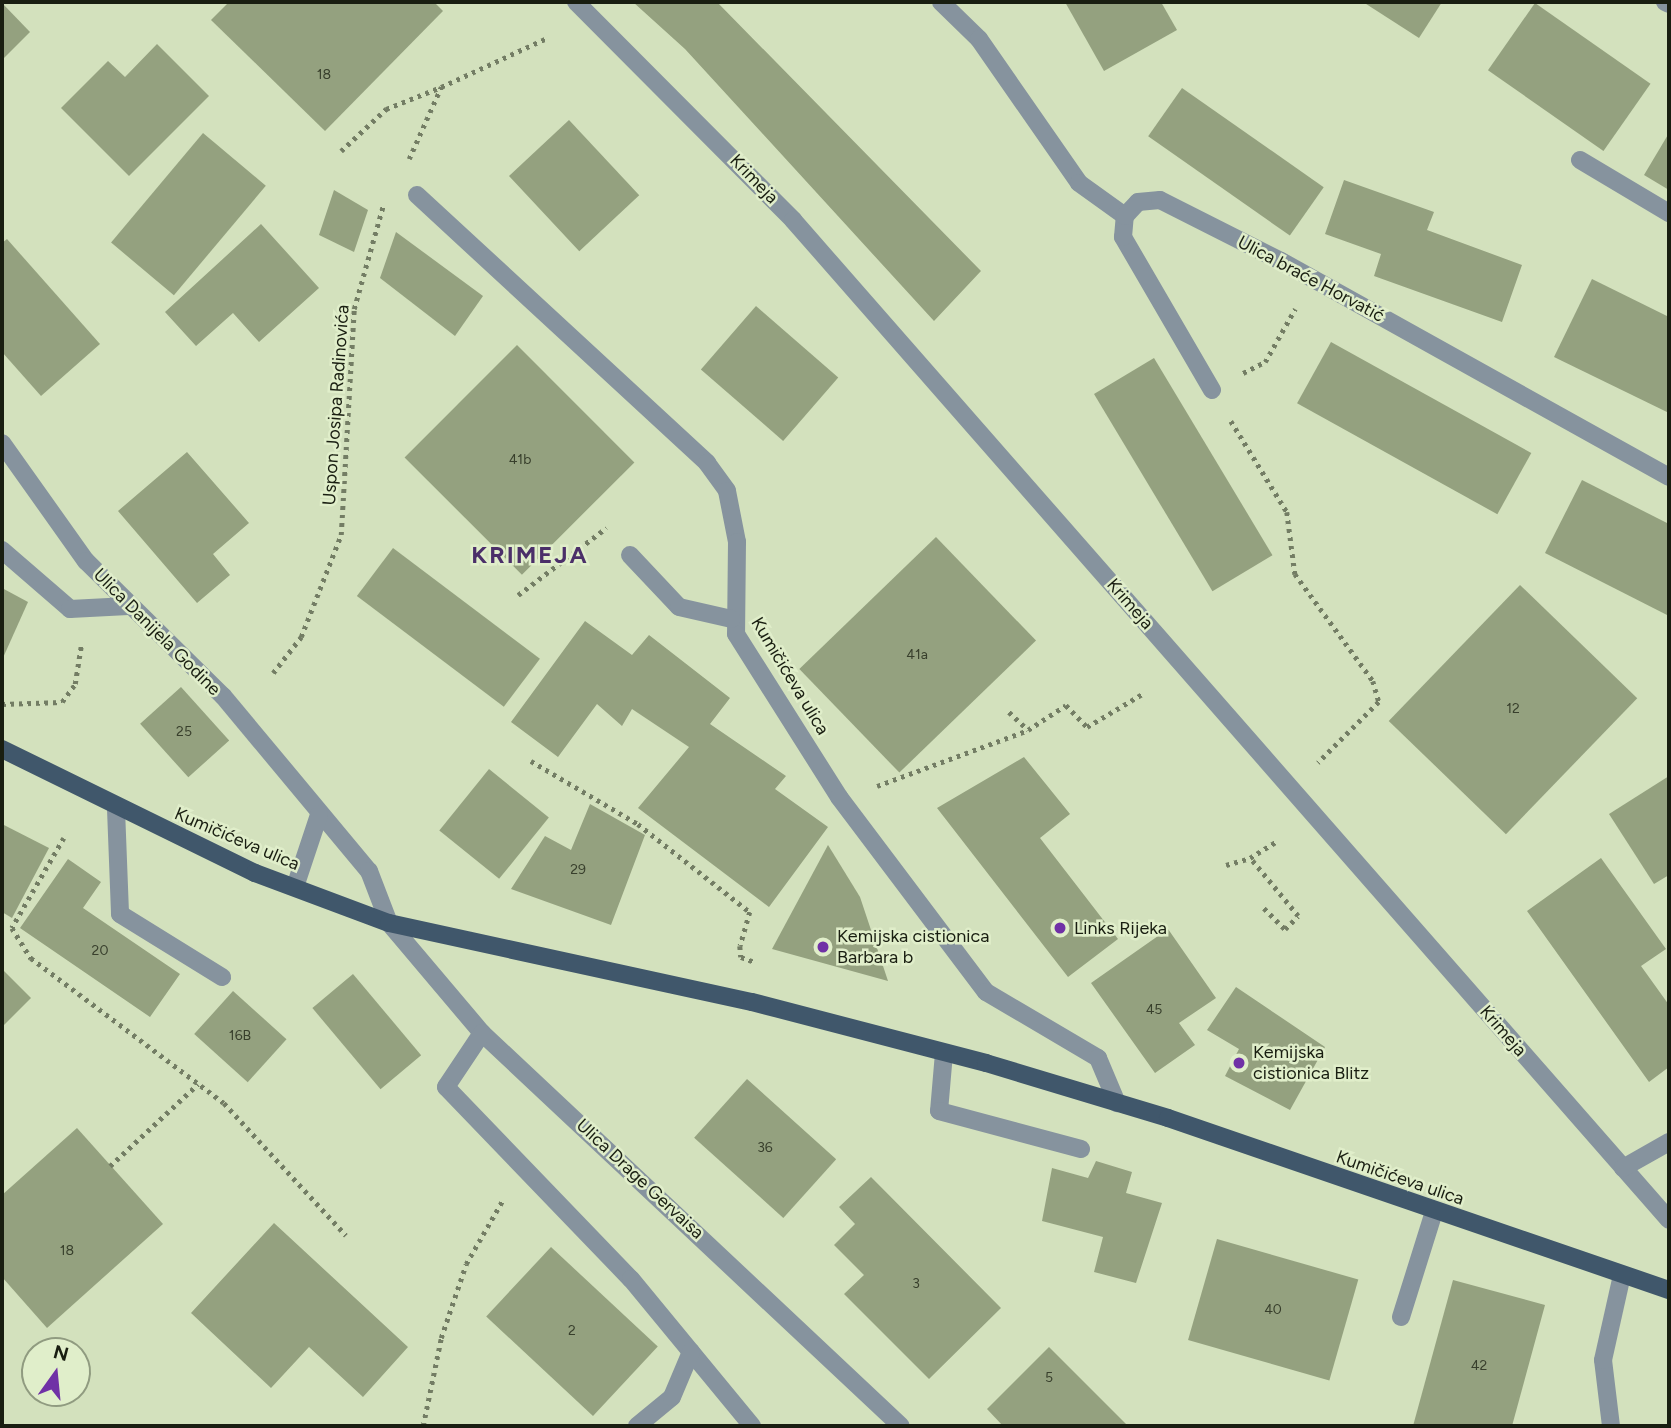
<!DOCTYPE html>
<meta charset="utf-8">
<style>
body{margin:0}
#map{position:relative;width:1671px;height:1428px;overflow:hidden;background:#d3e1bd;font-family:Figtree,sans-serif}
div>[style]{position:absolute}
.building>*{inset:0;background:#94a17f;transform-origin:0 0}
.path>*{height:4.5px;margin-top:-2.25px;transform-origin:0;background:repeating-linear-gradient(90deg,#737d64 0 3.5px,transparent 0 8.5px)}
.minor>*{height:18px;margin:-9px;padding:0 9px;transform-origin:9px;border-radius:9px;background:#86939e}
.major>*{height:18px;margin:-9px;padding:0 9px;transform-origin:9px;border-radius:9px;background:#40576b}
.dots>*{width:19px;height:19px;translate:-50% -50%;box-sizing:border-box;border:4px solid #e0eeca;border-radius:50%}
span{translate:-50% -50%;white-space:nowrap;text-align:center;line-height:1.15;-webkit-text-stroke:5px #e0eeca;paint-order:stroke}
.number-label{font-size:14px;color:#383f2c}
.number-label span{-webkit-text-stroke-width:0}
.street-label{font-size:18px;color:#191e11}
.poi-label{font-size:18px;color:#191e11}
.left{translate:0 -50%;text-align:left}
.district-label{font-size:24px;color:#4b2f69;font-weight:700;letter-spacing:2px}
.frame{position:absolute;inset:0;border:4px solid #191e11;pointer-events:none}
.north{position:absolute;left:21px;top:1337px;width:70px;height:70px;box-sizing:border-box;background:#e0eeca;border:2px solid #909b80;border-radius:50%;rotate:15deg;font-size:19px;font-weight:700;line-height:28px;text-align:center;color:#191e11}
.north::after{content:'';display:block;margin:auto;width:24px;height:32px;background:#7031a6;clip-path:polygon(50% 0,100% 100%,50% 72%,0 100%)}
</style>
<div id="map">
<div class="building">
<i style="clip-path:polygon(229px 2px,434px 2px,443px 11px,325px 131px,211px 20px)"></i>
<i style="clip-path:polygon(633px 2px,717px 2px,981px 271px,934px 321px,685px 49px)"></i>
<i style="clip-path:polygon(1065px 2px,1161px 2px,1177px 30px,1104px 71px)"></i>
<i style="clip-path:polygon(1363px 2px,1442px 2px,1419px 38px)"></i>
<i style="clip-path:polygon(2px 3px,30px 32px,2px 60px)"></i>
<i style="left:1535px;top:3px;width:141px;height:82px;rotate:35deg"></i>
<i style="clip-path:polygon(157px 44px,209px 96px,129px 176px,61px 108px,108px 61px,125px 77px)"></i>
<i style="left:1182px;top:88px;width:173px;height:59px;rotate:35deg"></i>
<i style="left:569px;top:120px;width:103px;height:82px;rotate:47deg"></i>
<i style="left:203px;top:133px;width:82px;height:143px;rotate:40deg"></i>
<i style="clip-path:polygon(1669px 133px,1669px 190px,1644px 175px)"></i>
<i style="clip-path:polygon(1344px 180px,1434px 212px,1427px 230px,1522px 265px,1502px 322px,1374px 276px,1381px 254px,1325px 234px)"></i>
<i style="clip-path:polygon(334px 190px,368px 210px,354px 252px,319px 235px)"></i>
<i style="clip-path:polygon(261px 224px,319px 288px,259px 342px,233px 313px,196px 346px,165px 312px)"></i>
<i style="clip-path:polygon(396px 232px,483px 296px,455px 336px,380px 278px)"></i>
<i style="clip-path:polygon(7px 239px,100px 344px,41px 396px,2px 352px,2px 243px)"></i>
<i style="clip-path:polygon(1592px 279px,1669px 317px,1669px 413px,1554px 357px)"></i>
<i style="left:756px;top:306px;width:109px;height:84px;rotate:41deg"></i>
<i style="left:1331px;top:342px;width:229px;height:70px;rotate:29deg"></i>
<i style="left:517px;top:345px;width:166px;height:159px;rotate:45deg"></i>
<i style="left:1154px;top:358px;width:230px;height:70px;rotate:59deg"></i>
<i style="clip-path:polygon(187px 452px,249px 523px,213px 554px,230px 575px,197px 603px,118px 511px)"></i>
<i style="clip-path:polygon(1582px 480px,1669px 524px,1669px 616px,1545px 553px)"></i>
<i style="left:936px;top:537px;width:144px;height:190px;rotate:46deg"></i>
<i style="left:393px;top:548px;width:184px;height:60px;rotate:37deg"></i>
<i style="left:1520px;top:585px;width:163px;height:189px;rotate:44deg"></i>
<i style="clip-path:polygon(2px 588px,28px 602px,2px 660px)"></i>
<i style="clip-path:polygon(585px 621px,632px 655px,649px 635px,730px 698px,710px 724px,786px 776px,775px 789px,828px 827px,769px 907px,638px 808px,689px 747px,632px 709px,622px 726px,597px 704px,558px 757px,511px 722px)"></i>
<i style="left:181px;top:687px;width:72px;height:55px;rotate:48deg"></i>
<i style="clip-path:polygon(1024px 757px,1070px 814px,1040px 838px,1118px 939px,1068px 977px,937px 808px)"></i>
<i style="left:489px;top:769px;width:77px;height:79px;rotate:39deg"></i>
<i style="clip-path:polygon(1669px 776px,1669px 875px,1654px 884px,1609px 814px)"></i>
<i style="clip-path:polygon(590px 804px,645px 835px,611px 925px,511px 889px,545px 836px,571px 850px)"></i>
<i style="clip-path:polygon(2px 824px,49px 848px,12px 918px,2px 912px)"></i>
<i style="clip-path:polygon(828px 845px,860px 897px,888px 981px,772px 949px)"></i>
<i style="clip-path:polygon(1601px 858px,1666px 949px,1641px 966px,1669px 1005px,1669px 1067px,1649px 1082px,1527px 911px)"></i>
<i style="clip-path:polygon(68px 859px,101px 882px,83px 908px,180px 974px,150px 1017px,20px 928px)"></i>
<i style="clip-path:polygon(1168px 929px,1216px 998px,1179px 1023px,1195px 1045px,1155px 1073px,1091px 983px)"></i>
<i style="clip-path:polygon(2px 969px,31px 998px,2px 1027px)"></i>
<i style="left:353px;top:974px;width:106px;height:53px;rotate:50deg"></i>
<i style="clip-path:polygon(1236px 987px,1325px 1047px,1290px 1110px,1225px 1076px,1239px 1049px,1207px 1030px)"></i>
<i style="left:233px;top:991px;width:72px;height:58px;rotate:42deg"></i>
<i style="left:747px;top:1079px;width:120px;height:79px;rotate:42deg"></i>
<i style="clip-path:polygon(77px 1128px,163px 1224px,47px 1328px,2px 1277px,2px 1195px)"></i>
<i style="clip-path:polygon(1096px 1161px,1132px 1172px,1126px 1193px,1162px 1203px,1136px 1283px,1094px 1272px,1103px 1237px,1042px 1221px,1052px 1168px,1088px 1178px)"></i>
<i style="clip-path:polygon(871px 1177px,1001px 1308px,929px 1379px,844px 1294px,864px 1275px,834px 1245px,855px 1224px,839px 1207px)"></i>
<i style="clip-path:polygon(274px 1223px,408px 1347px,363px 1397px,309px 1347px,271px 1388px,191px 1313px)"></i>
<i style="left:1217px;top:1239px;width:147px;height:105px;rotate:16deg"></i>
<i style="left:551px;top:1247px;width:146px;height:95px;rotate:43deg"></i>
<i style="clip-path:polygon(1453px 1280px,1545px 1305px,1512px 1426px,1413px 1426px)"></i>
<i style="clip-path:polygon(1049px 1347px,1128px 1426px,1003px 1426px,987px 1409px)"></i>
</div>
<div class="path">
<i style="left:341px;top:151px;width:62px;rotate:-43deg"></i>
<i style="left:386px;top:109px;width:59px;rotate:-21.8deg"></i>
<i style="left:409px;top:159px;width:79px;rotate:-66deg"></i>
<i style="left:441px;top:87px;width:115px;rotate:-24.8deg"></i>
<i style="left:1243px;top:373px;width:25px;rotate:-27deg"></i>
<i style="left:1265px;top:362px;width:61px;rotate:-60.5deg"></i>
<i style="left:1231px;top:421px;width:107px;rotate:58.4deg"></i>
<i style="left:1287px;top:512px;width:63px;rotate:82.6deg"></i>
<i style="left:1295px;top:574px;width:132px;rotate:53.9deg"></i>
<i style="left:1373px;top:681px;width:22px;rotate:74deg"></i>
<i style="left:1379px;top:702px;width:86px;rotate:135deg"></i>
<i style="left:518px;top:595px;width:111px;rotate:-37.3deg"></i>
<i style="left:273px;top:673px;width:46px;rotate:-52.1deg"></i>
<i style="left:301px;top:637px;width:110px;rotate:-68.6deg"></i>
<i style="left:341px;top:535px;width:226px;rotate:-86.7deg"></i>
<i style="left:354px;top:309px;width:107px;rotate:-74.3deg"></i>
<i style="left:2px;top:704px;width:60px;rotate:-1.9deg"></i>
<i style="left:62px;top:702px;width:22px;rotate:-54deg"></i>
<i style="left:75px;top:684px;width:38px;rotate:-81deg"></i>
<i style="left:1009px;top:712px;width:26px;rotate:43deg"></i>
<i style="left:1028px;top:730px;width:45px;rotate:-33.3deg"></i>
<i style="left:1066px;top:705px;width:30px;rotate:46deg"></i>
<i style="left:1087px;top:727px;width:66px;rotate:-30.8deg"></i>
<i style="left:531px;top:761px;width:124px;rotate:30.5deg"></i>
<i style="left:638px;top:824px;width:142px;rotate:38.2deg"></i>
<i style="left:750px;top:912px;width:35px;rotate:106deg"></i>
<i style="left:740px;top:946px;width:11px;rotate:85deg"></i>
<i style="left:741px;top:957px;width:15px;rotate:20deg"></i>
<i style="left:877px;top:786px;width:161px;rotate:-20.3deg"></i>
<i style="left:64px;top:838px;width:104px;rotate:120deg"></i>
<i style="left:12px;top:928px;width:36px;rotate:58deg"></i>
<i style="left:31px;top:958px;width:241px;rotate:36.9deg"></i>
<i style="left:224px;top:1103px;width:180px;rotate:47.3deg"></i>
<i style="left:1226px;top:865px;width:25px;rotate:-16deg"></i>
<i style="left:1264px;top:908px;width:30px;rotate:45deg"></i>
<i style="left:1285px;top:929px;width:18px;rotate:-45deg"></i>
<i style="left:1298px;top:916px;width:75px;rotate:-129.6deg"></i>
<i style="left:1250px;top:858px;width:31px;rotate:-32deg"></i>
<i style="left:110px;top:1166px;width:120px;rotate:-43deg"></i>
<i style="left:423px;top:1426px;width:90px;rotate:-78.4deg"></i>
<i style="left:441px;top:1338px;width:78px;rotate:-71.3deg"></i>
<i style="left:466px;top:1264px;width:76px;rotate:-60.1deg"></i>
</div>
<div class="minor">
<i style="left:576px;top:2px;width:308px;rotate:45.1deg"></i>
<i style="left:793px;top:220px;width:1329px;rotate:48.78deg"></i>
<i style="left:941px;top:2px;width:53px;rotate:44.2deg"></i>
<i style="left:979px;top:39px;width:175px;rotate:55.2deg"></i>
<i style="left:1079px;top:183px;width:57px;rotate:35.7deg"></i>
<i style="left:1665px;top:2px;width:4px;rotate:27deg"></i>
<i style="left:1580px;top:160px;width:104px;rotate:30.8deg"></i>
<i style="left:417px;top:195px;width:395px;rotate:42.7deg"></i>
<i style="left:707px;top:463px;width:34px;rotate:54deg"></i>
<i style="left:727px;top:491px;width:52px;rotate:78.9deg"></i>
<i style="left:737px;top:542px;width:92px;rotate:90.6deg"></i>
<i style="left:736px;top:634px;width:193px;rotate:57.7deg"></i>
<i style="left:839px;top:797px;width:244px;rotate:53deg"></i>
<i style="left:986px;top:992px;width:130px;rotate:30.5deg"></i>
<i style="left:1098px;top:1058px;width:49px;rotate:67.1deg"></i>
<i style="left:1212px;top:390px;width:177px;rotate:-120.2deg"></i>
<i style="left:1123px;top:237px;width:21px;rotate:-85deg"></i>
<i style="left:1125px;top:216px;width:19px;rotate:-47deg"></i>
<i style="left:1138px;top:202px;width:22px;rotate:-5deg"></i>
<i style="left:1160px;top:200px;width:136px;rotate:26.8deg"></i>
<i style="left:1281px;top:261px;width:444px;rotate:29.1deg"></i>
<i style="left:2px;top:443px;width:145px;rotate:54.6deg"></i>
<i style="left:86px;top:561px;width:192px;rotate:44.6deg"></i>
<i style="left:223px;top:696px;width:228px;rotate:50.2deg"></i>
<i style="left:369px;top:871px;width:56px;rotate:69deg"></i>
<i style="left:389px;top:923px;width:144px;rotate:49.8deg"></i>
<i style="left:482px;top:1033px;width:574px;rotate:43.17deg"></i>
<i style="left:2px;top:550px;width:90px;rotate:40.9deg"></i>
<i style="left:70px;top:609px;width:58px;rotate:-3deg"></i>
<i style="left:630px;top:555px;width:71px;rotate:46.7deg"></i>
<i style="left:679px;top:607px;width:54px;rotate:12.8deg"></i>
<i style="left:116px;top:809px;width:105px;rotate:87.8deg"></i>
<i style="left:120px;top:914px;width:120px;rotate:31.7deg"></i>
<i style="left:295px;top:887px;width:76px;rotate:-71.6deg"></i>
<i style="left:482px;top:1033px;width:65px;rotate:123.7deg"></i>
<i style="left:446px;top:1087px;width:267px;rotate:46.1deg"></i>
<i style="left:631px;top:1279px;width:190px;rotate:50.5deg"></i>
<i style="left:944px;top:1053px;width:58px;rotate:94.9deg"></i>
<i style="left:939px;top:1111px;width:147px;rotate:15deg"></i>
<i style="left:1623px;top:1168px;width:53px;rotate:-29.5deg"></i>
<i style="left:1401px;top:1317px;width:110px;rotate:-72.6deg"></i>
<i style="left:637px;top:1426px;width:45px;rotate:-39.6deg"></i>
<i style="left:672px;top:1397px;width:49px;rotate:-67.1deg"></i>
<i style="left:1611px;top:1426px;width:66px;rotate:-96.9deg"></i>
<i style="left:1603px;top:1360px;width:87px;rotate:-77.4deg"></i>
</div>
<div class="major">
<i style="left:2px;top:749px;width:282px;rotate:26.1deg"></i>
<i style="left:255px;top:873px;width:143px;rotate:20.5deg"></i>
<i style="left:389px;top:923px;width:371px;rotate:12.3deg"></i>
<i style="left:752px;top:1002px;width:242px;rotate:14.6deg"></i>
<i style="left:986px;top:1063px;width:190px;rotate:16.8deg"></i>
<i style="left:1168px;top:1118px;width:530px;rotate:18.95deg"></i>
</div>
<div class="dots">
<i style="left:1060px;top:928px;background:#7031a6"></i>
<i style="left:823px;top:947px;background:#7031a6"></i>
<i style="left:1239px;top:1063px;background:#7031a6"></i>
</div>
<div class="number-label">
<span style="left:324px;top:75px">18</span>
<span style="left:520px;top:460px">41b</span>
<span style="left:917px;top:655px">41a</span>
<span style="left:1513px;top:709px">12</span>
<span style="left:184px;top:732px">25</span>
<span style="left:578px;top:870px">29</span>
<span style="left:100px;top:951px">20</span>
<span style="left:1154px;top:1010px">45</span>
<span style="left:240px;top:1036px">16B</span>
<span style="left:765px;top:1148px">36</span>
<span style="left:67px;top:1251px">18</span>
<span style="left:916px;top:1284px">3</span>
<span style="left:1273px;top:1310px">40</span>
<span style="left:572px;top:1331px">2</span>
<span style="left:1479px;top:1366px">42</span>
<span style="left:1049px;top:1378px">5</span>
</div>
<div class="street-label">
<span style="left:754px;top:179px;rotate:46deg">Krimeja</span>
<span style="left:1311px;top:279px;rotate:28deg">Ulica braće Horvatić</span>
<span style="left:336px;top:405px;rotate:-86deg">Uspon Josipa Radinovića</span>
<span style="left:1130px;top:604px;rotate:49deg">Krimeja</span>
<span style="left:157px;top:632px;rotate:45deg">Ulica Danijela Godine</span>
<span style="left:790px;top:676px;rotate:59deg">Kumičićeva ulica</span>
<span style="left:237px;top:839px;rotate:23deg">Kumičićeva ulica</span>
<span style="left:1503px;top:1031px;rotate:49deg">Krimeja</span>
<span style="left:1400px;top:1178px;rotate:19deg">Kumičićeva ulica</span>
<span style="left:640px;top:1179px;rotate:43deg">Ulica Drage Gervaisa</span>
</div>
<div class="poi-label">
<span class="left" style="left:1074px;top:928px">Links Rijeka</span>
<span class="left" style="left:837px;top:947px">Kemijska cistionica<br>Barbara b</span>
<span class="left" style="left:1253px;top:1063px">Kemijska<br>cistionica Blitz</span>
</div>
<div class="district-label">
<span style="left:530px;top:555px">KRIMEJA</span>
</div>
<div class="frame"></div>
<div class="north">N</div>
</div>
